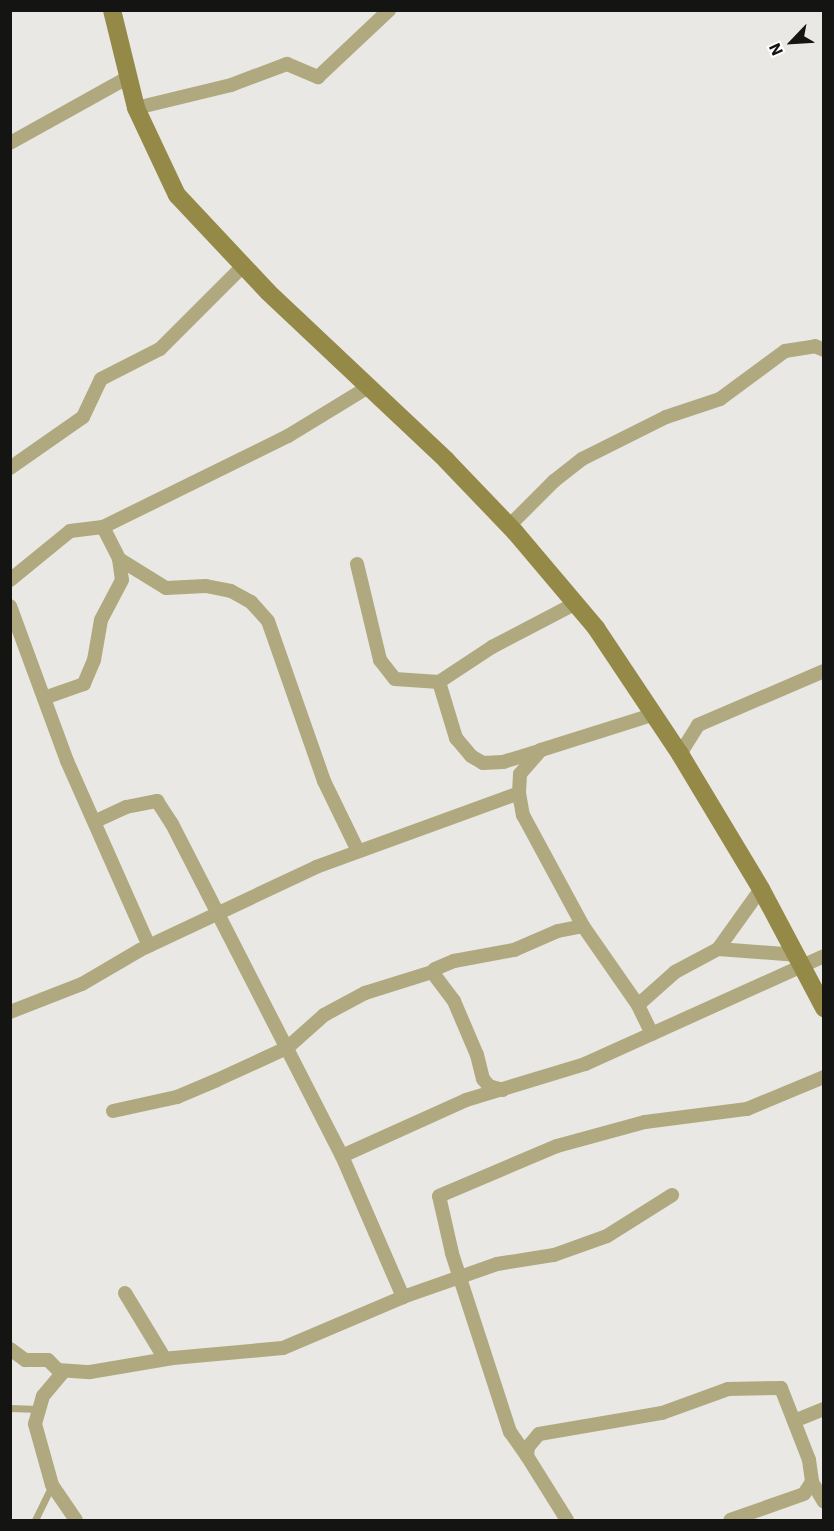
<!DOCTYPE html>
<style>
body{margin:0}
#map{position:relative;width:834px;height:1531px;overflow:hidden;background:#e9e8e4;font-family:"IBM Plex Sans",sans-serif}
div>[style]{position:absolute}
.lane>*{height:7px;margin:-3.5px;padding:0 3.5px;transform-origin:3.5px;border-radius:3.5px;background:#b0a97f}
.street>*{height:14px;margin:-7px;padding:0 7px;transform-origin:7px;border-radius:7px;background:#b0a97f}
.secondary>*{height:18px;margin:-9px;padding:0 9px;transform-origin:9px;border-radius:9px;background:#958948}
span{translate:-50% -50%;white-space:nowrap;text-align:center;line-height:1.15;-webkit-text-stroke:6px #fff;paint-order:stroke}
.frame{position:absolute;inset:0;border:12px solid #141412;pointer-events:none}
.north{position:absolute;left:762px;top:12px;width:60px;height:60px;-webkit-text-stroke:4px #fff;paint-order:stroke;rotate:245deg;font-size:16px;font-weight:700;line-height:24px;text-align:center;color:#141412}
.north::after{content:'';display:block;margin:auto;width:21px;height:27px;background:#141412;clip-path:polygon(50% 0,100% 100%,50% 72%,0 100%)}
</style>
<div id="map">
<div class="lane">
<i style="left:10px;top:1408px;width:29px;rotate:2deg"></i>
<i style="left:35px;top:1520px;width:39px;rotate:-64deg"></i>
</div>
<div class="street">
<i style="left:136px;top:108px;width:98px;rotate:-13.6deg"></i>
<i style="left:231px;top:85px;width:60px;rotate:-20.6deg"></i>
<i style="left:287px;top:64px;width:34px;rotate:23deg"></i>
<i style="left:318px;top:77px;width:98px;rotate:-43.3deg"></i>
<i style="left:10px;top:143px;width:134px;rotate:-29.1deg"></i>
<i style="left:10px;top:468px;width:89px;rotate:-34.9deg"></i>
<i style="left:83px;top:417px;width:42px;rotate:-64.7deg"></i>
<i style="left:101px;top:379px;width:66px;rotate:-27deg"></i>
<i style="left:160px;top:349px;width:116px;rotate:-45deg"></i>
<i style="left:509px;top:526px;width:64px;rotate:-45deg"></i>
<i style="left:554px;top:481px;width:36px;rotate:-38deg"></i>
<i style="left:582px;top:459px;width:94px;rotate:-26.6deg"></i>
<i style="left:666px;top:417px;width:57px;rotate:-18.4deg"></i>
<i style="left:720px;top:399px;width:81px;rotate:-36.4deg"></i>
<i style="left:785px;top:351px;width:30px;rotate:-9deg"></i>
<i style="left:815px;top:346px;width:10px;rotate:24deg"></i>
<i style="left:103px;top:527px;width:206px;rotate:-26.2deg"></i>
<i style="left:288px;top:436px;width:96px;rotate:-31.4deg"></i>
<i style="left:119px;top:559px;width:55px;rotate:31.7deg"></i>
<i style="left:166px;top:588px;width:40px;rotate:-2.9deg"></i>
<i style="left:206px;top:586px;width:25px;rotate:11deg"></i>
<i style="left:231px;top:591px;width:23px;rotate:29deg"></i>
<i style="left:251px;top:602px;width:25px;rotate:48deg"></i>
<i style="left:268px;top:621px;width:170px;rotate:70.7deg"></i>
<i style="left:324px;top:781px;width:78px;rotate:64.1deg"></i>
<i style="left:357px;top:564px;width:99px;rotate:76.5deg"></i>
<i style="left:380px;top:660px;width:24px;rotate:52deg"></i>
<i style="left:395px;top:679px;width:44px;rotate:3.9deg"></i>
<i style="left:439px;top:682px;width:59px;rotate:73.1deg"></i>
<i style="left:456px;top:738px;width:23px;rotate:50deg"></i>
<i style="left:471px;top:756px;width:14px;rotate:30deg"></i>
<i style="left:483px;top:763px;width:20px;rotate:-3deg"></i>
<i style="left:503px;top:762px;width:38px;rotate:-17deg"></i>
<i style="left:10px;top:580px;width:77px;rotate:-39.2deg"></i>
<i style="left:70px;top:531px;width:33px;rotate:-7deg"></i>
<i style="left:103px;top:527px;width:36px;rotate:63deg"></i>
<i style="left:119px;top:559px;width:21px;rotate:82deg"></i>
<i style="left:122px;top:580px;width:45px;rotate:117.7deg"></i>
<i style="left:101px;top:620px;width:41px;rotate:99.9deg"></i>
<i style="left:94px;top:660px;width:26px;rotate:113deg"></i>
<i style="left:84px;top:684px;width:42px;rotate:160.7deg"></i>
<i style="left:10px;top:606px;width:165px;rotate:69.8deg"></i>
<i style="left:67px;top:761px;width:202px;rotate:66.1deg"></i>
<i style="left:439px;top:682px;width:64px;rotate:-33.4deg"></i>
<i style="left:492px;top:647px;width:95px;rotate:-27.6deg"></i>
<i style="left:680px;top:754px;width:34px;rotate:-58deg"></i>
<i style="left:698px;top:725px;width:137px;rotate:-23.2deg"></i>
<i style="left:519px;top:793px;width:22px;rotate:80deg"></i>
<i style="left:523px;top:815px;width:126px;rotate:61.6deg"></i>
<i style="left:96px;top:821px;width:33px;rotate:-25deg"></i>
<i style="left:126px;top:807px;width:32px;rotate:-11deg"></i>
<i style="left:157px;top:801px;width:27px;rotate:57deg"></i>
<i style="left:172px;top:824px;width:373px;rotate:62.9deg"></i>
<i style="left:342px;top:1156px;width:154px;rotate:66.6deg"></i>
<i style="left:403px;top:1297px;width:100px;rotate:-19.3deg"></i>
<i style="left:497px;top:1264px;width:58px;rotate:-9deg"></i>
<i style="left:554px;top:1255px;width:56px;rotate:-19.7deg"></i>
<i style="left:607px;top:1236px;width:77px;rotate:-32.2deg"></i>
<i style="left:718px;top:949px;width:80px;rotate:4.3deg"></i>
<i style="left:10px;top:1012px;width:77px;rotate:-21.3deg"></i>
<i style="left:82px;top:984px;width:67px;rotate:-30.4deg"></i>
<i style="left:140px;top:950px;width:195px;rotate:-25.2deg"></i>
<i style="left:316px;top:867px;width:216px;rotate:-20deg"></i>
<i style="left:519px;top:793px;width:19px;rotate:-87deg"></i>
<i style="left:520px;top:774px;width:32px;rotate:-49deg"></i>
<i style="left:541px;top:750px;width:120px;rotate:-17.5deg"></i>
<i style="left:652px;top:1034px;width:32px;rotate:-116deg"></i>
<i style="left:638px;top:1005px;width:50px;rotate:-41.7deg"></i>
<i style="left:675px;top:972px;width:49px;rotate:-28.1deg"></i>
<i style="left:718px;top:949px;width:74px;rotate:-54.4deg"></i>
<i style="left:503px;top:1090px;width:15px;rotate:-164deg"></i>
<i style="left:489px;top:1086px;width:9px;rotate:-131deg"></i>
<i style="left:483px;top:1079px;width:25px;rotate:-104deg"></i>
<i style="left:477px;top:1055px;width:59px;rotate:-113.1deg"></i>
<i style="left:454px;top:1001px;width:36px;rotate:-127deg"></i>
<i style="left:432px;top:972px;width:4px;rotate:-45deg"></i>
<i style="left:435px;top:969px;width:21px;rotate:-23deg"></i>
<i style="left:454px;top:961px;width:61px;rotate:-10.4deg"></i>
<i style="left:514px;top:950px;width:48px;rotate:-23.4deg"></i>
<i style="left:558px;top:931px;width:25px;rotate:-11deg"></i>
<i style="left:583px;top:926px;width:96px;rotate:55.2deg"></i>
<i style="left:113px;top:1111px;width:66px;rotate:-12.3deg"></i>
<i style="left:177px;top:1097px;width:43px;rotate:-23deg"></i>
<i style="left:217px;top:1080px;width:77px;rotate:-24.6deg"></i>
<i style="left:287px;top:1048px;width:50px;rotate:-41.7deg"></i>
<i style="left:324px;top:1015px;width:47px;rotate:-28.2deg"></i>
<i style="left:365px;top:993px;width:70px;rotate:-17.4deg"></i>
<i style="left:342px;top:1156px;width:136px;rotate:-24.3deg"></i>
<i style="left:466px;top:1100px;width:124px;rotate:-16.8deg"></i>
<i style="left:585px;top:1064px;width:262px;rotate:-24.3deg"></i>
<i style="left:125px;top:1293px;width:77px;rotate:58.8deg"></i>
<i style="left:10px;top:1349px;width:19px;rotate:36deg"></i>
<i style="left:25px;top:1360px;width:23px"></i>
<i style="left:48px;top:1360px;width:14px;rotate:45deg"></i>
<i style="left:58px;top:1370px;width:32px;rotate:4deg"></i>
<i style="left:90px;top:1372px;width:84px;rotate:-9.6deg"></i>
<i style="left:173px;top:1358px;width:110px;rotate:-5.2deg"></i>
<i style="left:283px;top:1348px;width:130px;rotate:-23deg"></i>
<i style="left:64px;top:1371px;width:33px;rotate:130deg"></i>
<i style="left:43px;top:1396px;width:29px;rotate:106deg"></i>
<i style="left:35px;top:1424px;width:63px;rotate:74.4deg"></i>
<i style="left:52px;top:1485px;width:42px;rotate:55.6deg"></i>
<i style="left:794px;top:1421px;width:32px;rotate:-22deg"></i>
<i style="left:527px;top:1456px;width:29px;rotate:-125deg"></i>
<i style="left:510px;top:1432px;width:188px;rotate:-108deg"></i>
<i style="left:452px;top:1253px;width:58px;rotate:-102.8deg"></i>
<i style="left:439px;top:1196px;width:128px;rotate:-23deg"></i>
<i style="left:557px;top:1146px;width:91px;rotate:-15.3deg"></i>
<i style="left:645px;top:1122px;width:103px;rotate:-7.3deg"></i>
<i style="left:747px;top:1109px;width:83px;rotate:-22.6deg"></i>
<i style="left:812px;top:1482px;width:23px;rotate:59deg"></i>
<i style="left:567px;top:1520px;width:75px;rotate:-122deg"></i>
<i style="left:527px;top:1456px;width:9px;rotate:-84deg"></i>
<i style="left:528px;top:1447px;width:17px;rotate:-50deg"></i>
<i style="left:539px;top:1434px;width:125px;rotate:-9.7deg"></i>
<i style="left:662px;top:1413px;width:70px;rotate:-20deg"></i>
<i style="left:728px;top:1389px;width:53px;rotate:-1.1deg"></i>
<i style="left:781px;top:1388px;width:77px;rotate:68.7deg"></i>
<i style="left:809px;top:1460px;width:22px;rotate:82deg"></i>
<i style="left:812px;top:1482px;width:14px;rotate:124deg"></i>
<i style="left:804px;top:1494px;width:78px;rotate:160.6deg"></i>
</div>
<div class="secondary">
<i style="left:112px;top:10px;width:101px;rotate:76.2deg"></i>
<i style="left:136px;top:108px;width:96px;rotate:64.8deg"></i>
<i style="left:177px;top:195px;width:133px;rotate:46.8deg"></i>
<i style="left:268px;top:292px;width:245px;rotate:43.3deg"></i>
<i style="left:446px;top:460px;width:100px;rotate:46.2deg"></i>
<i style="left:515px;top:532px;width:126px;rotate:49.8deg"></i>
<i style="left:596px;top:628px;width:151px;rotate:56.3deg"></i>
<i style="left:680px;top:754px;width:157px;rotate:59deg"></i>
<i style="left:761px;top:889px;width:135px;rotate:62.1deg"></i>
</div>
<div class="frame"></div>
<div class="north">N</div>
</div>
